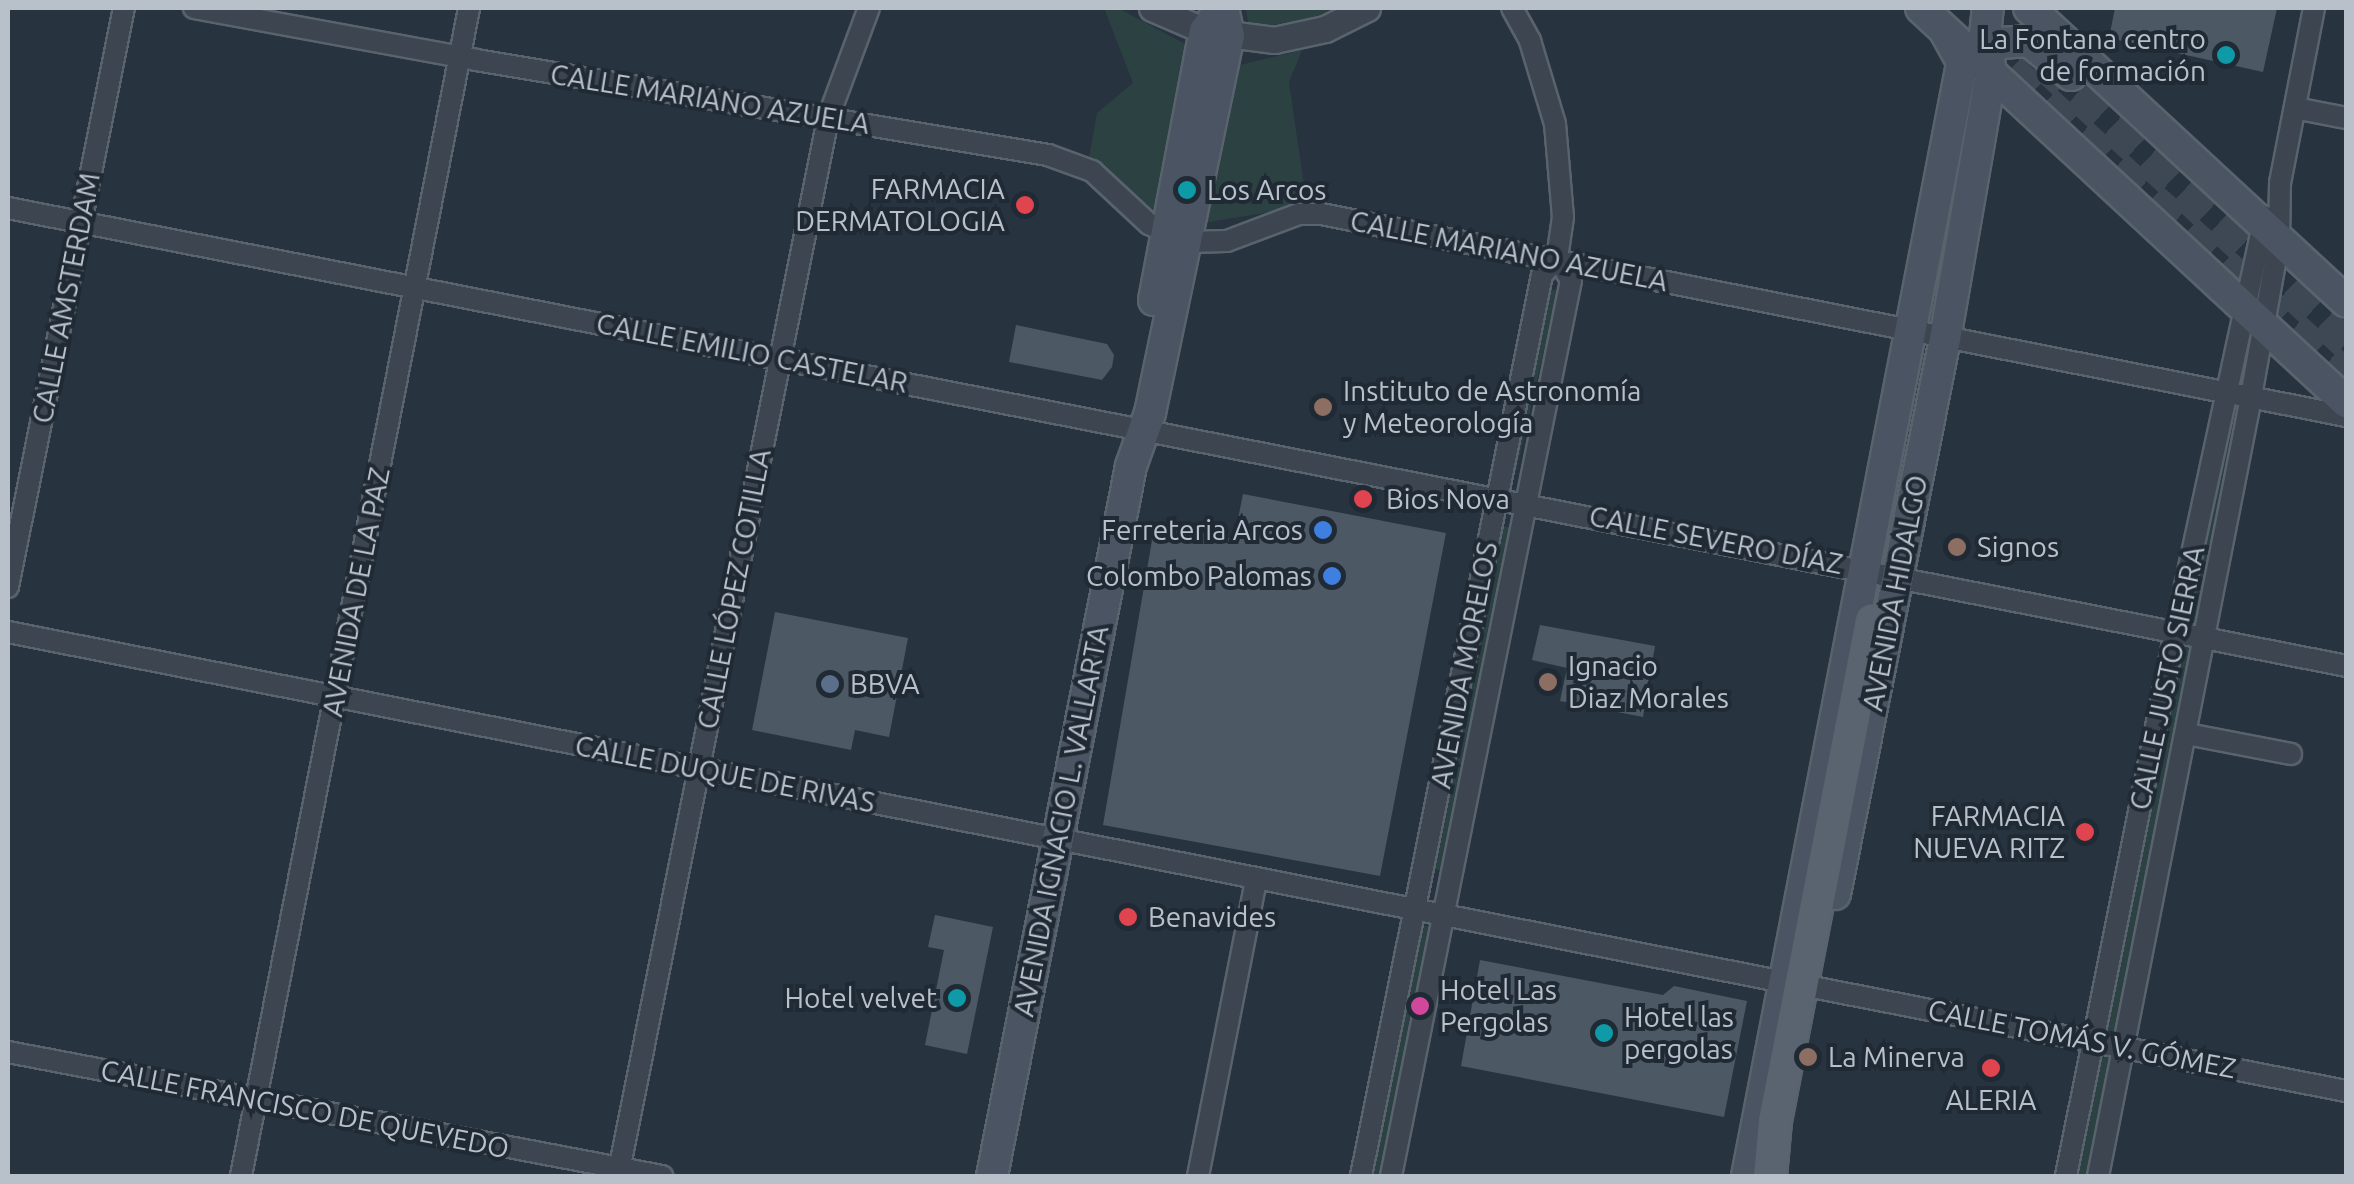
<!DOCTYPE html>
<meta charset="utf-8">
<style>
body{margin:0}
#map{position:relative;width:2354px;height:1184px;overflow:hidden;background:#283340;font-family:Ubuntu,sans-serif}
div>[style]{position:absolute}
.green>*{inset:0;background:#2b4142;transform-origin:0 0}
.building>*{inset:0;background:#4c5965}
.primary-tunnel>*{height:32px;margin-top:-16px;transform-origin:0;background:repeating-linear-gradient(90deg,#3e4855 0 32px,transparent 0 48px)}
.roads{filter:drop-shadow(2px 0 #59636d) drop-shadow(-2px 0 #59636d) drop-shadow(0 2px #59636d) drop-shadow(0 -2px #59636d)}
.minor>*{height:20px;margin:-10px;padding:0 10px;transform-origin:10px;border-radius:10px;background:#3c4550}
.tertiary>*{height:25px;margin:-12.5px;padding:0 12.5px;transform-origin:12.5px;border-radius:12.5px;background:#3c4550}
.secondary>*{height:30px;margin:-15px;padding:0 15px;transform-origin:15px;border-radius:15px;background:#4a5462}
.primary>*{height:32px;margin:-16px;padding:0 16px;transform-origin:16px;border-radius:16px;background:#5a6470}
.dots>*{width:28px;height:28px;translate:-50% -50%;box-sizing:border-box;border:5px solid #202a35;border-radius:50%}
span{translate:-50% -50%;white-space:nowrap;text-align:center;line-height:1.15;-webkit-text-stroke:8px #202a35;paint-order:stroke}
.poi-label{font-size:28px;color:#b8c0ca}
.right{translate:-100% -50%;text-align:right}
.left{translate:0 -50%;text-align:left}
.street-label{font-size:28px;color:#b8c0ca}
.frame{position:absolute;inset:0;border:10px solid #b8c0ca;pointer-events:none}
</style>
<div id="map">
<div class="green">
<i style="clip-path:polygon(1104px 8px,1118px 8px,1187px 45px,1155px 210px,1142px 208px,1089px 157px,1097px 113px,1133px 83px)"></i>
<i style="clip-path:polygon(1246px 8px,1333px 8px,1313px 18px,1259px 27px,1248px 22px)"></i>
<i style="clip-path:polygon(1302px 50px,1289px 82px,1307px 206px,1203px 223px,1236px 66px)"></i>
<i style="left:1545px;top:288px;width:13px;height:188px;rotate:13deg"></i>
<i style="clip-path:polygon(2223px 412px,2248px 413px,2098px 1176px,2066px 1176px)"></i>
<i style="left:1497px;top:525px;width:15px;height:350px;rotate:11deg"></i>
<i style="left:1416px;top:924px;width:16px;height:257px;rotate:11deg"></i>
</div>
<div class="building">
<i style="clip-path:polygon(2115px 8px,2277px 8px,2263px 72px,2109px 38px)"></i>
<i style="clip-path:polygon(1016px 325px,1107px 344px,1114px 355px,1112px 367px,1102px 380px,1009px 362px)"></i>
<i style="clip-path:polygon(1243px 494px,1446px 533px,1380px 876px,1103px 825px,1155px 523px,1234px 539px)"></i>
<i style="clip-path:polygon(775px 612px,908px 638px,889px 737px,855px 730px,851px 750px,752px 730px)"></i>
<i style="clip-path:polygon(1540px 625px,1655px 646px,1643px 717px,1560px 701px,1567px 668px,1532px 660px)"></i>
<i style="clip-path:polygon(935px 915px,993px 927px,967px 1054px,925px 1045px,944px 950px,928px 947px)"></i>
<i style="clip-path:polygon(1480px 960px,1663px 995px,1674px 986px,1747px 1001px,1724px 1117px,1461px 1066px)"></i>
</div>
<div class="primary-tunnel">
<i style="left:1975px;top:37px;width:502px;rotate:42.34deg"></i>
<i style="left:2041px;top:62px;width:415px;rotate:42.7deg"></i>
<i style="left:1872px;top:620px;width:555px;rotate:-79.3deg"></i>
<i style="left:1975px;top:75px;width:29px;rotate:-98deg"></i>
<i style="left:1971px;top:46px;width:13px;rotate:-129deg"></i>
</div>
<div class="roads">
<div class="minor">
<i style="left:194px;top:8px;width:287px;rotate:10.4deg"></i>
<i style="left:476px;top:60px;width:580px;rotate:9.43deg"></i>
<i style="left:1048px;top:155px;width:47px;rotate:20deg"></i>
<i style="left:1092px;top:171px;width:78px;rotate:42.9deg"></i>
<i style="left:1149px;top:224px;width:42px;rotate:25.3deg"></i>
<i style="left:1187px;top:242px;width:40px;rotate:-1.4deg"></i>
<i style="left:1227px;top:241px;width:77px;rotate:-20.6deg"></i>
<i style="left:1299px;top:214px;width:22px"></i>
<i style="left:1321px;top:214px;width:1045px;rotate:11.15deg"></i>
<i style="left:1512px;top:8px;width:38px;rotate:61deg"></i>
<i style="left:1530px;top:41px;width:87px;rotate:73.2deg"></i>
<i style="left:1555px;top:124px;width:93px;rotate:85.1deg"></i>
<i style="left:1563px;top:217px;width:41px;rotate:98.3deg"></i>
<i style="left:2295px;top:108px;width:52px;rotate:11.1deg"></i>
<i style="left:8px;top:208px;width:2382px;rotate:11.08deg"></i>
<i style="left:8px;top:587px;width:591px;rotate:-78.67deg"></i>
<i style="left:8px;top:632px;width:1810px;rotate:11.15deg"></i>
<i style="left:2187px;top:734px;width:106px;rotate:10.9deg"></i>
<i style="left:1817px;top:988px;width:539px;rotate:11.02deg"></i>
<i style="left:8px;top:1052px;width:666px;rotate:10.74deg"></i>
<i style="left:241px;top:1176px;width:1190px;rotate:-78.95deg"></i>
<i style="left:618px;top:1176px;width:1079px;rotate:-78.77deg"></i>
<i style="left:828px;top:118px;width:117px;rotate:-69.6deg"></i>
<i style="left:1198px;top:1176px;width:303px;rotate:-78.9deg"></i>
<i style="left:1361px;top:1176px;width:919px;rotate:-78.64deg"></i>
<i style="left:1542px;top:275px;width:23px;rotate:-49deg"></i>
<i style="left:1391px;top:1176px;width:914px;rotate:-78.64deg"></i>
<i style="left:1571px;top:280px;width:26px;rotate:-122deg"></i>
<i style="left:2066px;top:1176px;width:555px;rotate:-78.67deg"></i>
<i style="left:2175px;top:632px;width:425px;rotate:-77.8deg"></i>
<i style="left:2098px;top:1176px;width:778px;rotate:-78.88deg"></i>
<i style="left:2248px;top:413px;width:176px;rotate:-79.8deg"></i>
<i style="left:2279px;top:240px;width:57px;rotate:-89deg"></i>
<i style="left:2280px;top:183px;width:178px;rotate:-79deg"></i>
</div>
<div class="tertiary">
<i style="left:1152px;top:8px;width:58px;rotate:23.5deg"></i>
<i style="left:1205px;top:31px;width:70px;rotate:7.4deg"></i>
<i style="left:1274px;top:40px;width:52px;rotate:-12.2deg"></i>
<i style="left:1325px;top:29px;width:47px;rotate:-26.6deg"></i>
</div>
<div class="secondary">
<i style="left:1921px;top:8px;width:580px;rotate:42.83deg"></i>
<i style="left:2029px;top:8px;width:432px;rotate:42.8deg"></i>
<i style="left:1987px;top:52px;width:17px;rotate:-33deg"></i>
<i style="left:2001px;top:43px;width:28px;rotate:-4deg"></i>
<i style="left:2029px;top:41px;width:54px;rotate:39deg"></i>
<i style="left:1154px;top:300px;width:274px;rotate:-79.3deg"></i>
<i style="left:1205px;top:31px;width:28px;rotate:-55deg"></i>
<i style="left:1835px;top:894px;width:566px;rotate:-78.79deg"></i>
<i style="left:1945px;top:339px;width:270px;rotate:-80.2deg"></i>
<i style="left:1991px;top:73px;width:38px;rotate:-99deg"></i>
<i style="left:1985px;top:35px;width:27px;rotate:-84deg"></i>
<i style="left:992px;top:1176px;width:723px;rotate:-78.92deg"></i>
<i style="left:1131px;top:466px;width:56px;rotate:-70.3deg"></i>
<i style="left:1150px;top:413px;width:385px;rotate:-78.2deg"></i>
<i style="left:1229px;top:36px;width:29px;rotate:-102deg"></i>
<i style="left:1747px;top:1176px;width:1127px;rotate:-79.06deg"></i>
<i style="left:1961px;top:69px;width:9px;rotate:-90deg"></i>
<i style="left:1961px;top:60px;width:33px;rotate:-119deg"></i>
</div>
<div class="primary">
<i style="left:1770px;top:1176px;width:55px;rotate:-84.8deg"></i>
<i style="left:1775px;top:1121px;width:510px;rotate:-79.04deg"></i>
</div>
</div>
<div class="dots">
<i style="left:2226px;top:55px;background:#0f9aa8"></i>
<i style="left:1187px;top:190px;background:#0f9aa8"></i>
<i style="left:1025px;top:205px;background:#e0444e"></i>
<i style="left:1323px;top:407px;background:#8d6e63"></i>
<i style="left:1363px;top:499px;background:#e0444e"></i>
<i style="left:1323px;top:530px;background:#3f7fe0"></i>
<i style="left:1957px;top:547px;background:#8d6e63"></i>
<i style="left:1332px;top:576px;background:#3f7fe0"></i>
<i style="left:1548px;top:682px;background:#8d6e63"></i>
<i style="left:830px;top:684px;background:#5c6f8a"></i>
<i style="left:2085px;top:832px;background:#e0444e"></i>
<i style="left:1128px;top:917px;background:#e0444e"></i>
<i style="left:957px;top:998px;background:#0f9aa8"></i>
<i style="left:1420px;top:1006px;background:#d1479c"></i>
<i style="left:1604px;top:1033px;background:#0f9aa8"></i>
<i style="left:1808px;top:1057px;background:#8d6e63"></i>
<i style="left:1991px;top:1068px;background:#e0444e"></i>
</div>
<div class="poi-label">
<span class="right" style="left:2206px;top:55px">La Fontana centro<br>de formación</span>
<span class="right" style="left:1005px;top:205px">FARMACIA<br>DERMATOLOGIA</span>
<span class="left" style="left:1207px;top:190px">Los Arcos</span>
<span class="left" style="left:1343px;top:407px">Instituto de Astronomía<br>y Meteorología</span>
<span class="left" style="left:1386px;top:499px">Bios Nova</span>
<span class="right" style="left:1303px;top:530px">Ferreteria Arcos</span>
<span class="left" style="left:1977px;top:547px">Signos</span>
<span class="right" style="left:1312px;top:576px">Colombo Palomas</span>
<span class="left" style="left:1568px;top:682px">Ignacio<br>Diaz Morales</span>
<span class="left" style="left:850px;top:684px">BBVA</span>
<span class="right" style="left:2065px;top:832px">FARMACIA<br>NUEVA RITZ</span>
<span class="left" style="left:1148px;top:917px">Benavides</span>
<span class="left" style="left:1440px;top:1006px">Hotel Las<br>Pergolas</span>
<span class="right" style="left:937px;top:998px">Hotel velvet</span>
<span class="left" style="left:1624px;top:1033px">Hotel las<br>pergolas</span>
<span class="left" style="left:1828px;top:1057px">La Minerva</span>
<span style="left:1991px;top:1100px">ALERIA</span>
</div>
<div class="street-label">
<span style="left:710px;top:99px;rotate:9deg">CALLE MARIANO AZUELA</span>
<span style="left:1509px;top:251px;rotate:11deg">CALLE MARIANO AZUELA</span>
<span style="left:66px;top:298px;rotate:-79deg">CALLE AMSTERDAM</span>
<span style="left:752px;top:353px;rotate:11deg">CALLE EMILIO CASTELAR</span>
<span style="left:1716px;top:540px;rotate:11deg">CALLE SEVERO DÍAZ</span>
<span style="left:734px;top:589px;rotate:-79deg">CALLE LÓPEZ COTILLA</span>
<span style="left:356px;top:592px;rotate:-79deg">AVENIDA DE LA PAZ</span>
<span style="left:1895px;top:593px;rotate:-79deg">AVENIDA HIDALGO</span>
<span style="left:1464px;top:665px;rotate:-79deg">AVENIDA MORELOS</span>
<span style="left:2167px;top:678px;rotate:-78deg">CALLE JUSTO SIERRA</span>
<span style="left:725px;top:774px;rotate:11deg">CALLE DUQUE DE RIVAS</span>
<span style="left:1061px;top:821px;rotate:-79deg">AVENIDA IGNACIO L. VALLARTA</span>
<span style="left:2082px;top:1039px;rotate:11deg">CALLE TOMÁS V. GÓMEZ</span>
<span style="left:305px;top:1109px;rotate:11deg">CALLE FRANCISCO DE QUEVEDO</span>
</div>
<div class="frame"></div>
</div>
